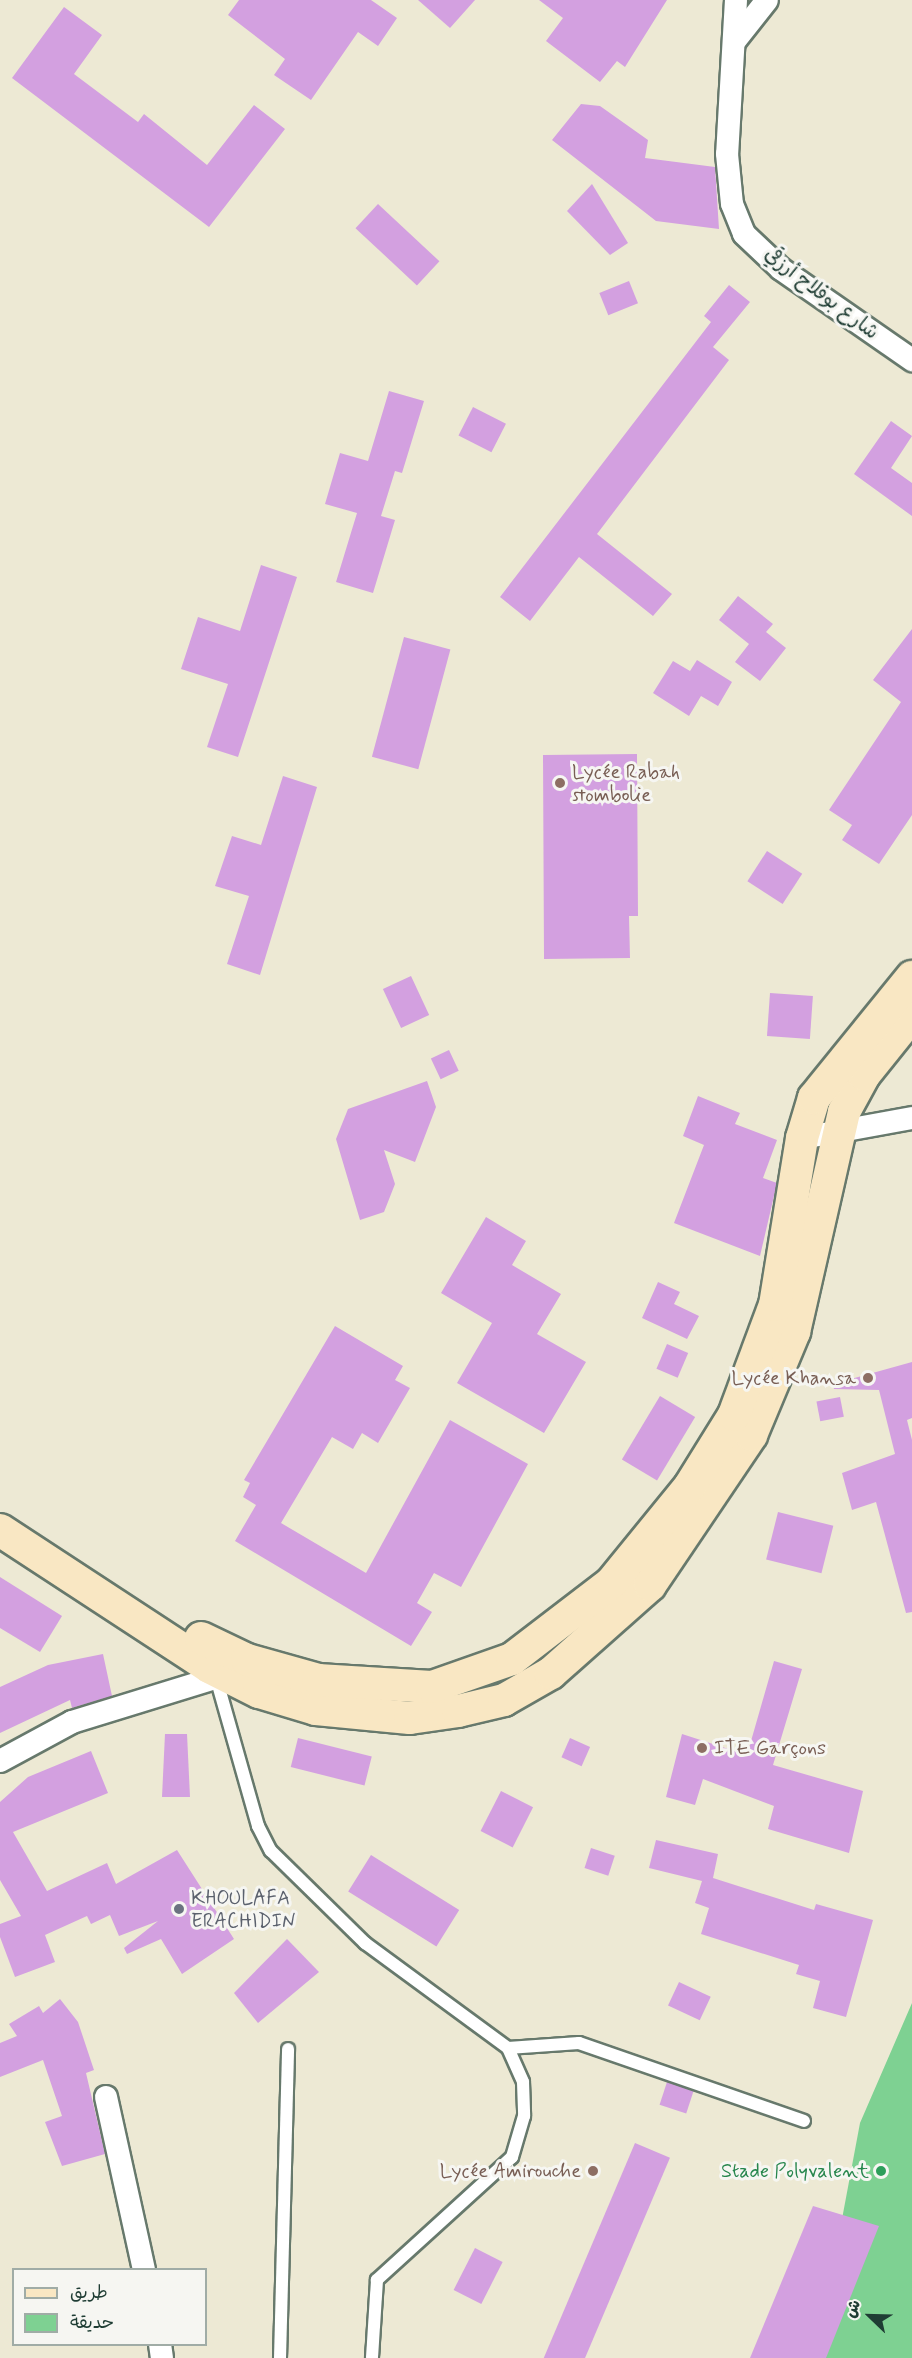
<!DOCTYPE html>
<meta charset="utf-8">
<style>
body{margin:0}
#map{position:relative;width:912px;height:2358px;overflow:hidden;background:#ede9d4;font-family:Mynerve,"Playpen Sans Arabic",sans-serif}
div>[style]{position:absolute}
.green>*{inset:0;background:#7ed192}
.building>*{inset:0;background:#d3a0e0;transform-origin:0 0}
.roads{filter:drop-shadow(2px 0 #67796c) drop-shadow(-2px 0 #67796c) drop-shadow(0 2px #67796c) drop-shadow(0 -2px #67796c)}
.service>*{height:12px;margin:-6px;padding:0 6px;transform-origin:6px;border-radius:6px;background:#fff}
.minor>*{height:22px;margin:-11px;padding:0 11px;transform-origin:11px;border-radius:11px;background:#fff}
.secondary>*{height:32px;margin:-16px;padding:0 16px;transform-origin:16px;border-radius:16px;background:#f9e7c3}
.dots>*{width:16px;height:16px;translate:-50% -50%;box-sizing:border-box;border:3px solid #f6f6f2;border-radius:50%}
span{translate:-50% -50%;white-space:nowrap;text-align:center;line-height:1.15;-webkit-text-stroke:6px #f6f6f2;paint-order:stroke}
.street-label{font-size:20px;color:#1f3d34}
.education-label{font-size:20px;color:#785e54}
.left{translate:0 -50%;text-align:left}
.right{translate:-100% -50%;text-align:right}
.worship-label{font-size:20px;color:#5b616d}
.leisure-label{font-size:20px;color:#27864d}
.legend{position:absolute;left:12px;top:2268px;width:195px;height:78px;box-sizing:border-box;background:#f6f6f2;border:2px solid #a0aca6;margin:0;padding:8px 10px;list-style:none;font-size:18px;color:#1f3d34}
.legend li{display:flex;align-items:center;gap:12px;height:30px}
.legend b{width:30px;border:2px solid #a0aca6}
.north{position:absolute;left:840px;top:2286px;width:60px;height:60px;-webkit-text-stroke:4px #f6f6f2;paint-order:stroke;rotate:293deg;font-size:16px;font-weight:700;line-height:24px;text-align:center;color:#1f3d34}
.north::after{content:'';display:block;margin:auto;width:21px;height:27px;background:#1f3d34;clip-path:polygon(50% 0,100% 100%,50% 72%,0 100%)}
</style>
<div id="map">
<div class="green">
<i style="clip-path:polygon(912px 2003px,912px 2358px,786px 2358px,842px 2219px,860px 2123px)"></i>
</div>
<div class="building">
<i style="clip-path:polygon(239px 0,371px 0,397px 18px,378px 46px,358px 32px,311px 100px,274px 75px,285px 59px,228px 15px)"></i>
<i style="clip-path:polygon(418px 0,475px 0,450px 28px)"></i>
<i style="clip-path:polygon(539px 0,667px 0,625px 67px,617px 61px,600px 82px,546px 41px,563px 18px)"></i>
<i style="clip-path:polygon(64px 7px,102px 35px,74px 74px,138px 122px,144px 114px,207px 165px,254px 105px,285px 129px,209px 227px,12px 78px)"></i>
<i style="clip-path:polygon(581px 104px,600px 106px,648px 140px,645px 158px,715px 167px,719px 229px,656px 221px,552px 140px)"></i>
<i style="clip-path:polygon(592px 184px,628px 243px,610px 255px,567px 211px)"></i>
<i style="left:378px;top:204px;width:84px;height:33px;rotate:43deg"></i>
<i style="left:629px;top:281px;width:24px;height:32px;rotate:68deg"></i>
<i style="clip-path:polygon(729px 285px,750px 302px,713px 347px,729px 360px,597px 534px,672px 594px,653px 616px,579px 557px,530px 621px,500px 597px,711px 322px,704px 316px)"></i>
<i style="clip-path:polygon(389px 391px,424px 401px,402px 473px,395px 471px,381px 516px,395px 520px,373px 593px,336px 582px,357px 513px,325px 504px,340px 453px,368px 461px)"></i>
<i style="left:473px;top:407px;width:37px;height:32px;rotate:27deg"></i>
<i style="clip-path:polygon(891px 421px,912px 436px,891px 468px,912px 483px,912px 516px,854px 474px)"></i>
<i style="clip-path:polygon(261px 565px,297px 577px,238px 757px,207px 747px,228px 684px,181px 669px,198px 617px,240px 631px)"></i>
<i style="clip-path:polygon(738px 596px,773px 624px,766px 632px,786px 648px,760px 681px,735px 662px,749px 644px,719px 620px)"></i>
<i style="clip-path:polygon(912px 629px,912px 815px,879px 864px,842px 840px,852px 825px,829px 810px,901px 702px,873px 680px)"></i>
<i style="left:404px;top:637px;width:48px;height:124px;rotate:15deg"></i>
<i style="clip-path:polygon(697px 660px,732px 682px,718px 706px,701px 696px,689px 716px,653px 693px,673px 661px,690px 671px)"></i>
<i style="clip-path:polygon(637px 754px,638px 916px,629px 916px,630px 958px,544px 959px,543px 755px)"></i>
<i style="clip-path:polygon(283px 776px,317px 787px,260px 975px,227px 964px,249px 896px,215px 886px,232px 836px,261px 845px)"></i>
<i style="left:767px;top:851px;width:42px;height:36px;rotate:33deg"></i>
<i style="left:411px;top:976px;width:43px;height:31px;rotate:65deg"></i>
<i style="left:770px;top:993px;width:43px;height:43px;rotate:4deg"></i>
<i style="left:449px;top:1050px;width:23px;height:20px;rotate:65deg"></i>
<i style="clip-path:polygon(427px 1081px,436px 1107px,415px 1162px,384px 1150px,395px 1184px,384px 1212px,360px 1220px,336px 1139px,348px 1109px)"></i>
<i style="clip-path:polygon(698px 1096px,740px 1113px,735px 1124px,777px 1140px,763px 1178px,777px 1183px,760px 1256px,674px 1223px,704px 1145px,683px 1136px)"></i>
<i style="clip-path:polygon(486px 1217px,526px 1241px,512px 1265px,561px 1294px,537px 1334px,586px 1362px,544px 1433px,457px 1383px,492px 1323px,441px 1293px)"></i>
<i style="clip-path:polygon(658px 1282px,680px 1292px,674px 1304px,699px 1316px,687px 1339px,642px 1318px)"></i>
<i style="clip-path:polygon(335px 1326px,403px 1366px,395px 1380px,410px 1388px,378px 1443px,362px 1433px,353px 1449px,332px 1437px,281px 1523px,366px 1573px,450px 1420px,528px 1464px,461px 1587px,434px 1573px,417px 1603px,432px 1612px,411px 1646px,235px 1541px,256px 1505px,243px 1497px,250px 1483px,244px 1480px)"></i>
<i style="left:667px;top:1344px;width:23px;height:27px;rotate:23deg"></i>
<i style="clip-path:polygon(912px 1362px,912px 1418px,907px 1420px,912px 1440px,912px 1612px,906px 1613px,876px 1502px,852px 1510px,842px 1473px,895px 1454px,879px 1390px,834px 1389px,833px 1384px)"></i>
<i style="left:660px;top:1396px;width:41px;height:74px;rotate:31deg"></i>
<i style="left:840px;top:1397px;width:20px;height:24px;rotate:79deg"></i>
<i style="left:778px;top:1512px;width:57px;height:49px;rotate:14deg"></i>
<i style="clip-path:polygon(0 1577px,62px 1616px,40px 1652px,0 1628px)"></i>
<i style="clip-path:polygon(103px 1654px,112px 1696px,72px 1708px,70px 1700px,0 1733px,0 1687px,48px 1665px)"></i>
<i style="clip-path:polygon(774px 1661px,802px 1669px,773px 1765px,863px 1791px,849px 1853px,768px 1829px,774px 1806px,703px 1779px,695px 1805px,666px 1797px,682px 1734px,747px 1755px)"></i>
<i style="clip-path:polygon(165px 1734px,187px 1734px,190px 1797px,162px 1797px)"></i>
<i style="left:298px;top:1738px;width:76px;height:30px;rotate:14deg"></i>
<i style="left:570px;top:1738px;width:22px;height:21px;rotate:24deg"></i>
<i style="clip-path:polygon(91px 1751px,108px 1793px,13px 1832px,47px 1891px,107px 1863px,116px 1884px,177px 1850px,234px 1939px,182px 1974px,161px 1939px,127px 1954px,124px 1948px,158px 1921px,119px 1936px,110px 1915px,91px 1924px,87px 1916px,45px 1935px,55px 1962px,15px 1977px,0 1937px,0 1924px,21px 1916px,0 1880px,0 1802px,28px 1777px)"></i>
<i style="left:501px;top:1791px;width:36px;height:45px;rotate:27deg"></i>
<i style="clip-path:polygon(656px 1840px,718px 1854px,713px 1878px,814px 1910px,816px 1904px,873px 1920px,846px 2017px,813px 2008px,820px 1981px,796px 1974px,799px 1965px,701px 1934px,709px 1908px,695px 1903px,702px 1881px,649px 1868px)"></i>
<i style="left:591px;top:1848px;width:25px;height:21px;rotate:18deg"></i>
<i style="left:371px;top:1855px;width:104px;height:43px;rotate:32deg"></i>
<i style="clip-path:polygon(287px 1939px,319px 1972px,258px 2023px,234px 1993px)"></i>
<i style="left:679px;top:1982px;width:35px;height:26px;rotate:25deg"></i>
<i style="clip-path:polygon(60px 1999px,78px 2022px,94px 2070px,86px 2073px,105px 2154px,62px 2166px,45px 2122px,62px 2116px,43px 2060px,0 2077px,0 2043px,17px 2036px,9px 2024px,39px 2006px,43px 2013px)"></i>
<i style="left:667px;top:2082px;width:28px;height:24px;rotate:18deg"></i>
<i style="left:635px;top:2143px;width:38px;height:234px;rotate:23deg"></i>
<i style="clip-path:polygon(813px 2206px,879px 2226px,826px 2358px,750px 2358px)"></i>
<i style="left:475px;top:2248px;width:31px;height:47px;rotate:27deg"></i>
</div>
<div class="roads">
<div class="service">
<i style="left:217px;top:1681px;width:151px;rotate:74.2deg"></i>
<i style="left:258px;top:1826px;width:28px;rotate:63deg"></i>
<i style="left:271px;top:1851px;width:132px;rotate:44.4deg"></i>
<i style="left:365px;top:1943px;width:177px;rotate:36.3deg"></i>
<i style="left:508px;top:2048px;width:37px;rotate:66deg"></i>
<i style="left:523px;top:2082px;width:34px;rotate:88deg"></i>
<i style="left:524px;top:2116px;width:43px;rotate:106.3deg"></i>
<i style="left:512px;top:2157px;width:183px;rotate:137.7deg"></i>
<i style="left:377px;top:2280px;width:78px;rotate:93.7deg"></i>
<i style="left:508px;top:2048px;width:71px;rotate:-4deg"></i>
<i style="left:579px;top:2043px;width:238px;rotate:19.1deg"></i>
<i style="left:280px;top:2358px;width:309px;rotate:-88.5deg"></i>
</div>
<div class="minor">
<i style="left:736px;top:0;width:154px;rotate:93.3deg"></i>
<i style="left:727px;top:154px;width:50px;rotate:84.3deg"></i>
<i style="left:732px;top:204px;width:32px;rotate:68deg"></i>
<i style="left:744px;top:234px;width:51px;rotate:43.4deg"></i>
<i style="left:781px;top:269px;width:160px;rotate:34.8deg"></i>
<i style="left:734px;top:42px;width:53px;rotate:-51.8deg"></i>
<i style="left:802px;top:1138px;width:112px;rotate:-10.3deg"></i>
<i style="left:0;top:1761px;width:82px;rotate:-28.4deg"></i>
<i style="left:72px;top:1722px;width:170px;rotate:-17.1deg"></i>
<i style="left:106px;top:2097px;width:177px;rotate:77.6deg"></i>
<i style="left:160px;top:2344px;width:14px;rotate:82deg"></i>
</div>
<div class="secondary">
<i style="left:0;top:1530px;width:250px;rotate:33.2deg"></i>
<i style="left:209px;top:1667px;width:56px;rotate:26.6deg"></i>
<i style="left:259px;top:1692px;width:59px;rotate:16.6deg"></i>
<i style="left:316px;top:1709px;width:94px;rotate:5.5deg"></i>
<i style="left:410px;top:1718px;width:49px;rotate:-8.3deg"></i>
<i style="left:458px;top:1711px;width:47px;rotate:-13.4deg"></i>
<i style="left:504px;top:1700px;width:54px;rotate:-29.9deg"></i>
<i style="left:551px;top:1673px;width:132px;rotate:-41.6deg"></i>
<i style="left:650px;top:1585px;width:181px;rotate:-56deg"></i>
<i style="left:751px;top:1435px;width:112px;rotate:-67.3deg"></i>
<i style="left:794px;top:1332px;width:226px;rotate:-77.2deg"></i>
<i style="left:844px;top:1112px;width:42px;rotate:-61.6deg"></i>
<i style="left:864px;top:1075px;width:77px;rotate:-51.3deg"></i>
<i style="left:201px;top:1638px;width:51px;rotate:25.6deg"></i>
<i style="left:247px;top:1660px;width:74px;rotate:15.7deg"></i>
<i style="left:318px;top:1680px;width:114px;rotate:3.5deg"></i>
<i style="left:432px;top:1687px;width:85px;rotate:-19.3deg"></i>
<i style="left:512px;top:1659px;width:125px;rotate:-37.5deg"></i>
<i style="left:611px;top:1583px;width:125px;rotate:-50.8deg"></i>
<i style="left:690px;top:1486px;width:84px;rotate:-58.2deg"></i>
<i style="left:734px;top:1415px;width:117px;rotate:-69.6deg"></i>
<i style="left:775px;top:1305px;width:169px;rotate:-80.8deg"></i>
<i style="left:802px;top:1138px;width:42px;rotate:-73.3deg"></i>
<i style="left:814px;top:1098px;width:156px;rotate:-51deg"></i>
</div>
</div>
<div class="dots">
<i style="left:560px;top:783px;background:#8d6e63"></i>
<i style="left:868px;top:1378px;background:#8d6e63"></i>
<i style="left:702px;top:1748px;background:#8d6e63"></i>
<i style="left:179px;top:1909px;background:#6b7280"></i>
<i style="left:593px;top:2171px;background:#8d6e63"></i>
<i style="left:881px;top:2171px;background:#2e9e5b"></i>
</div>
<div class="street-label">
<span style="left:821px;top:294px;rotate:37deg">شارع بوفلاح أرزقي</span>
</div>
<div class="education-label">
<span class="left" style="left:572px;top:784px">Lycée Rabah<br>stombolie</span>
<span class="right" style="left:856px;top:1378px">Lycée Khansa</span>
<span class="left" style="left:714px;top:1748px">ITE Garçons</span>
<span class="right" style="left:581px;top:2171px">Lycée Amirouche</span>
</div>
<div class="worship-label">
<span class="left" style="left:191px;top:1910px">KHOULAFA<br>ERACHIDIN</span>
</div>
<div class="leisure-label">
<span class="right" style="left:869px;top:2171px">Stade Polyvalent</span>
</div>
<ul class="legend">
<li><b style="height:8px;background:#f9e7c3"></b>طريق</li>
<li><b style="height:16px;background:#7ed192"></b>حديقة</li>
</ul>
<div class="north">ش</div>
</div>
